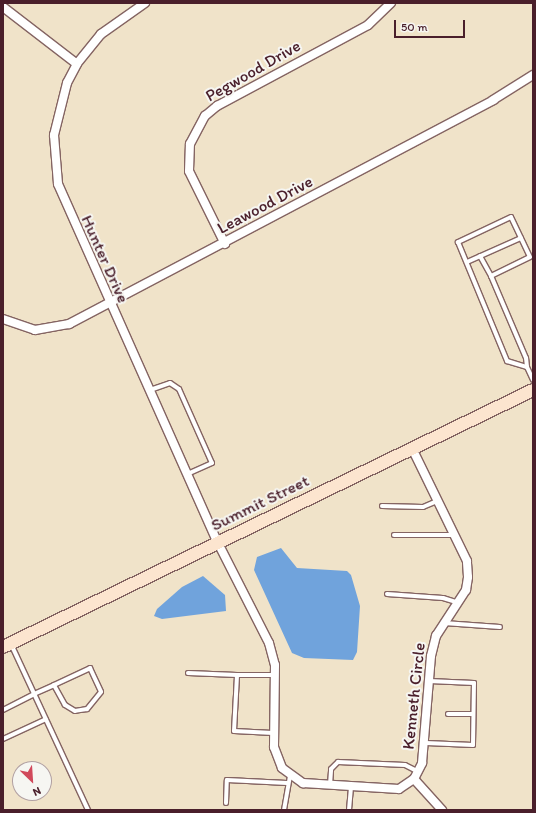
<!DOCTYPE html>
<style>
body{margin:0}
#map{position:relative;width:536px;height:813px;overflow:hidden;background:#f0e3c9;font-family:Itim,sans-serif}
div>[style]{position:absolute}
.water>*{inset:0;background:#70a3dc}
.roads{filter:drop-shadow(1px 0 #846462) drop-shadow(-1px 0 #846462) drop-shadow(0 1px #846462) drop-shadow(0 -1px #846462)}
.lane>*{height:4px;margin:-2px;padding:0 2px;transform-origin:2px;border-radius:2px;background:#fff}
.street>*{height:8px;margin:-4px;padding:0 4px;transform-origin:4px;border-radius:4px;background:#fff}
.secondary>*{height:12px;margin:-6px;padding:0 6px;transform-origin:6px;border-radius:6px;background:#fce5cf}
span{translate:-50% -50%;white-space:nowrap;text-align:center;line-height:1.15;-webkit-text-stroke:4px #f6f6f2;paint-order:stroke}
.street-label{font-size:17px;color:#4a1f2b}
.frame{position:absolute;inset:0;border:4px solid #4a1f2b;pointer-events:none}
.north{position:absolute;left:12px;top:761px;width:40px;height:40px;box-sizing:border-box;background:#f6f6f2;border:1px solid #b1a0a2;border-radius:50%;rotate:155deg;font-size:11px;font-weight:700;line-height:16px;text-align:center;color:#4a1f2b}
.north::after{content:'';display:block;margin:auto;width:14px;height:18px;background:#d1495b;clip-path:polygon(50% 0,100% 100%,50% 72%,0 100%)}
.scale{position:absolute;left:394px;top:20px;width:71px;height:18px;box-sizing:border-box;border:2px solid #4a1f2b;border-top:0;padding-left:5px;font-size:12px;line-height:14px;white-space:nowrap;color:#4a1f2b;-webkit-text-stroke:3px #f6f6f2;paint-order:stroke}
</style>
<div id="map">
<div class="water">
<i style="clip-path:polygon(281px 548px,297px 568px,347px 571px,351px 575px,360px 606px,357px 652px,353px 660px,304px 658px,292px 653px,254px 570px,257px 557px)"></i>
<i style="clip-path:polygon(203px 576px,225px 595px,226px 611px,162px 619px,154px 616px,157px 609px,182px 587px)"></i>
</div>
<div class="roads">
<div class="lane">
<i style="left:480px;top:256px;width:23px;rotate:61deg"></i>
<i style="left:467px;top:262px;width:59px;rotate:-24deg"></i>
<i style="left:527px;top:367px;width:9px;rotate:-96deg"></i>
<i style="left:526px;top:358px;width:89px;rotate:-113.1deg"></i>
<i style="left:491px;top:276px;width:43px;rotate:-26deg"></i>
<i style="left:530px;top:257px;width:44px;rotate:-115.4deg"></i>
<i style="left:511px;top:217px;width:59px;rotate:154.7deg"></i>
<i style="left:458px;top:242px;width:129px;rotate:67.6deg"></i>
<i style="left:507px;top:361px;width:21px;rotate:17deg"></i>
<i style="left:527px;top:367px;width:14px;rotate:65deg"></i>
<i style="left:150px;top:390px;width:21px;rotate:-19deg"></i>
<i style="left:170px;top:383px;width:11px;rotate:34deg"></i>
<i style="left:179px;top:389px;width:81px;rotate:66deg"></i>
<i style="left:212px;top:463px;width:27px;rotate:156deg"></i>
<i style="left:382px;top:506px;width:41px;rotate:1.4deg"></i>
<i style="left:423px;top:507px;width:15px;rotate:-23deg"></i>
<i style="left:394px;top:535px;width:60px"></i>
<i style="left:387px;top:594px;width:56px;rotate:4.1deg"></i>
<i style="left:443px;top:598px;width:14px;rotate:17deg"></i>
<i style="left:444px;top:623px;width:56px;rotate:4.1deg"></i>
<i style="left:11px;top:644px;width:183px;rotate:65.1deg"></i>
<i style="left:188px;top:673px;width:49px;rotate:2.3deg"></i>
<i style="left:3px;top:710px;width:35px;rotate:-27deg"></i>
<i style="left:34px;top:694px;width:22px;rotate:-24deg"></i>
<i style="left:54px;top:685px;width:40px;rotate:-25deg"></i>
<i style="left:90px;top:668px;width:26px;rotate:65deg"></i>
<i style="left:101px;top:692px;width:22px;rotate:129deg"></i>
<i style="left:87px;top:709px;width:12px;rotate:171deg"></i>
<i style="left:75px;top:711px;width:12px;rotate:-149deg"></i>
<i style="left:65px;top:705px;width:23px;rotate:-119deg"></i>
<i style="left:448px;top:714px;width:25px"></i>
<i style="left:273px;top:733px;width:39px;rotate:-177deg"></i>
<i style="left:234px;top:731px;width:56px;rotate:-86.9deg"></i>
<i style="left:237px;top:675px;width:38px"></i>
<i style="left:3px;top:739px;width:47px;rotate:-24.9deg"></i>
<i style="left:426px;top:743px;width:47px;rotate:2.4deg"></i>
<i style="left:473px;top:745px;width:62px;rotate:-89.1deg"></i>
<i style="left:474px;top:683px;width:45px;rotate:-177.5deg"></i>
<i style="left:330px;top:785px;width:16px;rotate:-86deg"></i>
<i style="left:331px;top:769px;width:10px;rotate:-45deg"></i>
<i style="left:338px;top:762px;width:67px;rotate:2.6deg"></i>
<i style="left:405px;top:765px;width:13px;rotate:27deg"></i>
<i style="left:226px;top:803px;width:23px;rotate:-88deg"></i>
<i style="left:227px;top:780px;width:60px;rotate:2.9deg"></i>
<i style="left:284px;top:810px;width:34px;rotate:-80deg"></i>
<i style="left:349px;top:810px;width:22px;rotate:-85deg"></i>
</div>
<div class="street">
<i style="left:145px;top:3px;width:54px;rotate:144.8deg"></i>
<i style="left:101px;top:34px;width:38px;rotate:129deg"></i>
<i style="left:77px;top:64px;width:21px;rotate:118deg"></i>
<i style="left:67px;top:83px;width:54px;rotate:104deg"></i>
<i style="left:54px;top:135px;width:49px;rotate:85.3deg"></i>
<i style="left:58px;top:184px;width:393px;rotate:66deg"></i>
<i style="left:218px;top:543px;width:112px;rotate:63deg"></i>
<i style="left:269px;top:643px;width:23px;rotate:75deg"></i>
<i style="left:275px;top:665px;width:82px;rotate:90.7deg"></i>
<i style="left:274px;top:747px;width:22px;rotate:69deg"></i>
<i style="left:282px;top:768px;width:26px;rotate:36deg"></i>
<i style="left:303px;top:783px;width:96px;rotate:3.6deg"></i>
<i style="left:399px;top:789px;width:18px;rotate:-34deg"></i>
<i style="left:414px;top:779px;width:18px;rotate:-63deg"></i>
<i style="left:422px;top:763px;width:107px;rotate:-85.2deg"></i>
<i style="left:431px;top:656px;width:21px;rotate:-76deg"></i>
<i style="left:436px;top:636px;width:55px;rotate:-56.9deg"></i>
<i style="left:466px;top:590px;width:13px;rotate:-81deg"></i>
<i style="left:468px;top:577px;width:16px;rotate:-94deg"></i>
<i style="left:467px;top:561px;width:126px;rotate:-116deg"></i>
<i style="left:3px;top:7px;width:93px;rotate:37.6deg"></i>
<i style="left:225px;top:244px;width:81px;rotate:-116.3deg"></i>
<i style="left:189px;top:171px;width:27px;rotate:-88deg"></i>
<i style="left:190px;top:144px;width:32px;rotate:-62deg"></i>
<i style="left:205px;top:116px;width:16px;rotate:-40deg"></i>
<i style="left:217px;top:106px;width:171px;rotate:-28.2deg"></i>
<i style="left:368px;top:25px;width:32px;rotate:-44deg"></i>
<i style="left:3px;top:319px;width:34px;rotate:19deg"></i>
<i style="left:35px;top:330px;width:35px;rotate:-10deg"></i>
<i style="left:69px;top:324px;width:480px;rotate:-27.8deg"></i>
<i style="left:493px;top:100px;width:47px;rotate:-32deg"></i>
<i style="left:414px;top:779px;width:42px;rotate:47.9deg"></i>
</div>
<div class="secondary">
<i style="left:3px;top:647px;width:589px;rotate:-25.87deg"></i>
</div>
</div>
<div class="street-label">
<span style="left:253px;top:71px;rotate:-30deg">Pegwood Drive</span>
<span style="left:265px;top:205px;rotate:-28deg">Leawood Drive</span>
<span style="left:105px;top:259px;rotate:66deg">Hunter Drive</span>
<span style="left:260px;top:503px;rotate:-26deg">Summit Street</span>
<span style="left:414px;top:696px;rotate:-84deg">Kenneth Circle</span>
</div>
<div class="frame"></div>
<div class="north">N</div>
<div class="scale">50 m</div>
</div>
